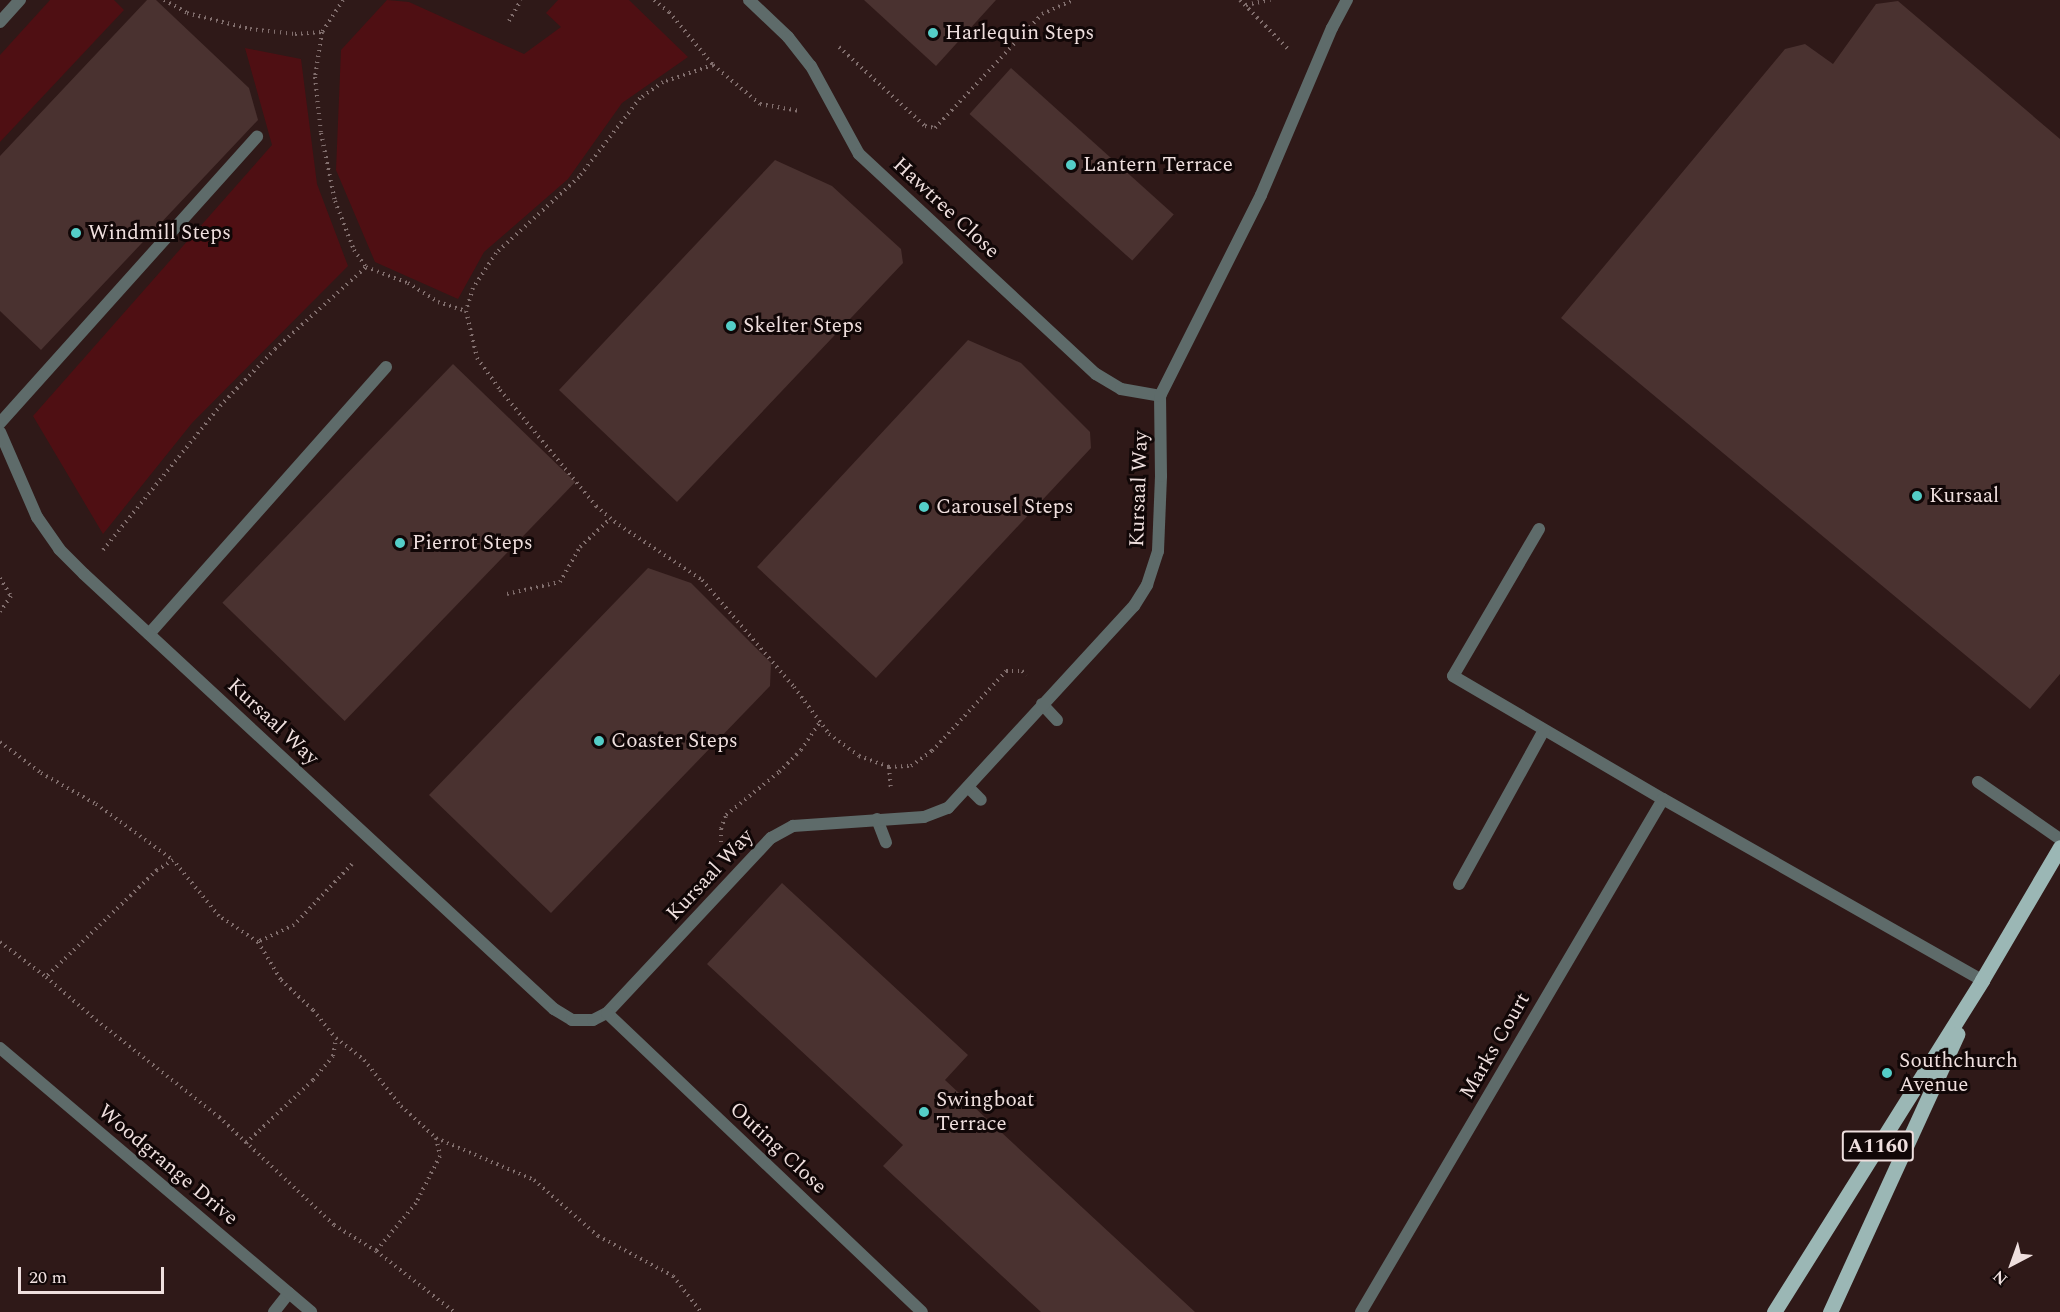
<!DOCTYPE html>
<style>
body{margin:0}
#map{position:relative;width:2060px;height:1312px;overflow:hidden;background:#2f1918;font-family:Spectral,serif}
div>[style]{position:absolute}
.green>*{inset:0;background:#4f0f13}
.building>*{inset:0;background:#4a3230;transform-origin:0 0}
.path>*{height:4px;margin-top:-2px;transform-origin:0;background:repeating-linear-gradient(90deg,#816e6d 0 1.5px,transparent 0 6px)}
.service>*{height:12px;margin:-6px;padding:0 6px;transform-origin:6px;border-radius:6px;background:#5e6b6a}
.minor>*{height:12px;margin:-6px;padding:0 6px;transform-origin:6px;border-radius:6px;background:#5e6b6a}
.tertiary>*{height:12px;margin:-6px;padding:0 6px;transform-origin:6px;border-radius:6px;background:#5e6b6a}
.primary>*{height:15px;margin:-7.5px;padding:0 7.5px;transform-origin:7.5px;border-radius:7.5px;background:#9bb7b5}
.dots>*{width:16px;height:16px;translate:-50% -50%;box-sizing:border-box;border:3px solid #110707;border-radius:50%}
span{translate:-50% -50%;white-space:nowrap;text-align:center;line-height:1.15;-webkit-text-stroke:6px #110707;paint-order:stroke}
.shield-label span{padding:2px 4px;background:#110707;border:2px solid;border-radius:4px;-webkit-text-stroke-width:0}
.shield-label{font-size:20px;color:#efdfde;font-weight:700}
.poi-label{font-size:21px;color:#efdfde}
.left{translate:0 -50%;text-align:left}
.street-label{font-size:21px;color:#efdfde}
.north{position:absolute;left:1982px;top:1234px;width:60px;height:60px;-webkit-text-stroke:4px #110707;paint-order:stroke;rotate:221deg;font-size:16px;font-weight:700;line-height:24px;text-align:center;color:#efdfde}
.north::after{content:'';display:block;margin:auto;width:21px;height:27px;background:#efdfde;clip-path:polygon(50% 0,100% 100%,50% 72%,0 100%)}
.scale{position:absolute;left:18px;top:1267px;width:146px;height:27px;box-sizing:border-box;border:3px solid #efdfde;border-top:0;padding-left:8px;font-size:18px;line-height:21px;white-space:nowrap;color:#efdfde;-webkit-text-stroke:4px #110707;paint-order:stroke}
</style>
<div id="map">
<div class="green">
<i style="clip-path:polygon(50px 0,114px 0,124px 10px,0 142px,0 55px)"></i>
<i style="clip-path:polygon(387px 0,409px 2px,524px 54px,561px 27px,546px 13px,558px 0,629px 0,688px 57px,622px 103px,568px 179px,484px 252px,458px 299px,375px 262px,336px 170px,341px 50px)"></i>
<i style="clip-path:polygon(245px 48px,301px 59px,317px 184px,348px 266px,192px 423px,103px 534px,33px 416px,272px 145px)"></i>
</div>
<div class="building">
<i style="clip-path:polygon(147px 0,156px 0,249px 88px,258px 120px,41px 350px,0 311px,0 156px)"></i>
<i style="clip-path:polygon(864px 0,996px 0,936px 66px)"></i>
<i style="clip-path:polygon(1898px 1px,2060px 139px,2060px 674px,2030px 709px,1561px 318px,1785px 49px,1805px 44px,1833px 64px,1876px 4px)"></i>
<i style="left:1011px;top:68px;width:219px;height:62px;rotate:42deg"></i>
<i style="clip-path:polygon(775px 160px,832px 186px,901px 249px,903px 263px,677px 502px,559px 390px)"></i>
<i style="clip-path:polygon(968px 340px,1021px 363px,1090px 432px,1091px 448px,876px 678px,757px 567px)"></i>
<i style="left:453px;top:364px;width:170px;height:332px;rotate:44deg"></i>
<i style="clip-path:polygon(648px 568px,691px 583px,771px 663px,770px 686px,551px 913px,429px 795px)"></i>
<i style="clip-path:polygon(782px 883px,968px 1055px,945px 1080px,1195px 1312px,1041px 1312px,883px 1166px,903px 1145px,707px 964px)"></i>
</div>
<div class="path">
<i style="left:164px;top:0;width:26px;rotate:29deg"></i>
<i style="left:187px;top:13px;width:65px;rotate:14.3deg"></i>
<i style="left:250px;top:29px;width:45px;rotate:6.3deg"></i>
<i style="left:295px;top:34px;width:27px;rotate:-4deg"></i>
<i style="left:343px;top:0;width:38px;rotate:123deg"></i>
<i style="left:322px;top:32px;width:46px;rotate:98.8deg"></i>
<i style="left:315px;top:77px;width:56px;rotate:83.9deg"></i>
<i style="left:321px;top:133px;width:69px;rotate:78.4deg"></i>
<i style="left:335px;top:201px;width:53px;rotate:68.8deg"></i>
<i style="left:354px;top:250px;width:21px;rotate:55deg"></i>
<i style="left:366px;top:267px;width:45px;rotate:20.9deg"></i>
<i style="left:408px;top:283px;width:36px;rotate:32deg"></i>
<i style="left:438px;top:302px;width:29px;rotate:18deg"></i>
<i style="left:654px;top:0;width:19px;rotate:39deg"></i>
<i style="left:669px;top:12px;width:69px;rotate:50.3deg"></i>
<i style="left:713px;top:65px;width:61px;rotate:39.7deg"></i>
<i style="left:760px;top:104px;width:39px;rotate:10deg"></i>
<i style="left:1240px;top:0;width:70px;rotate:45.6deg"></i>
<i style="left:1246px;top:5px;width:25px;rotate:-12deg"></i>
<i style="left:509px;top:21px;width:24px;rotate:-60deg"></i>
<i style="left:839px;top:47px;width:117px;rotate:42.6deg"></i>
<i style="left:925px;top:126px;width:10px;rotate:11deg"></i>
<i style="left:935px;top:128px;width:156px;rotate:-46.8deg"></i>
<i style="left:1042px;top:14px;width:35px;rotate:-24deg"></i>
<i style="left:713px;top:65px;width:53px;rotate:161.2deg"></i>
<i style="left:663px;top:82px;width:28px;rotate:145deg"></i>
<i style="left:640px;top:98px;width:100px;rotate:127.7deg"></i>
<i style="left:579px;top:177px;width:113px;rotate:137.5deg"></i>
<i style="left:496px;top:253px;width:42px;rotate:123.3deg"></i>
<i style="left:473px;top:288px;width:24px;rotate:107deg"></i>
<i style="left:466px;top:311px;width:48px;rotate:76.8deg"></i>
<i style="left:477px;top:358px;width:39px;rotate:54deg"></i>
<i style="left:500px;top:390px;width:151px;rotate:50.4deg"></i>
<i style="left:596px;top:506px;width:30px;rotate:40deg"></i>
<i style="left:619px;top:525px;width:100px;rotate:33.5deg"></i>
<i style="left:702px;top:580px;width:141px;rotate:49.3deg"></i>
<i style="left:794px;top:687px;width:59px;rotate:53.3deg"></i>
<i style="left:829px;top:734px;width:37px;rotate:36deg"></i>
<i style="left:859px;top:756px;width:32px;rotate:20deg"></i>
<i style="left:889px;top:767px;width:22px;rotate:-3deg"></i>
<i style="left:911px;top:766px;width:26px;rotate:-36deg"></i>
<i style="left:932px;top:751px;width:109px;rotate:-47.2deg"></i>
<i style="left:1006px;top:671px;width:16px"></i>
<i style="left:1022px;top:671px;width:6px;rotate:39deg"></i>
<i style="left:103px;top:550px;width:186px;rotate:-50.9deg"></i>
<i style="left:220px;top:406px;width:79px;rotate:-46deg"></i>
<i style="left:275px;top:349px;width:122px;rotate:-42deg"></i>
<i style="left:0;top:578px;width:21px;rotate:59deg"></i>
<i style="left:11px;top:596px;width:19px;rotate:125deg"></i>
<i style="left:507px;top:594px;width:54px;rotate:-12.8deg"></i>
<i style="left:560px;top:582px;width:40px;rotate:-60.3deg"></i>
<i style="left:580px;top:547px;width:42px;rotate:-43.1deg"></i>
<i style="left:0;top:742px;width:51px;rotate:37.1deg"></i>
<i style="left:41px;top:773px;width:63px;rotate:29.4deg"></i>
<i style="left:96px;top:804px;width:95px;rotate:36deg"></i>
<i style="left:889px;top:767px;width:21px;rotate:85deg"></i>
<i style="left:721px;top:842px;width:13px;rotate:-90deg"></i>
<i style="left:721px;top:829px;width:15px;rotate:-70deg"></i>
<i style="left:726px;top:815px;width:68px;rotate:-39.1deg"></i>
<i style="left:779px;top:772px;width:31px;rotate:-45deg"></i>
<i style="left:801px;top:750px;width:34px;rotate:-56deg"></i>
<i style="left:352px;top:864px;width:84px;rotate:133.6deg"></i>
<i style="left:294px;top:925px;width:40px;rotate:155deg"></i>
<i style="left:258px;top:942px;width:47px;rotate:-146.3deg"></i>
<i style="left:219px;top:916px;width:72px;rotate:-129.4deg"></i>
<i style="left:173px;top:860px;width:19px;rotate:148deg"></i>
<i style="left:157px;top:870px;width:154px;rotate:136.1deg"></i>
<i style="left:46px;top:977px;width:66px;rotate:40.7deg"></i>
<i style="left:96px;top:1020px;width:157px;rotate:38.3deg"></i>
<i style="left:219px;top:1117px;width:158px;rotate:43.2deg"></i>
<i style="left:334px;top:1225px;width:49px;rotate:31.8deg"></i>
<i style="left:376px;top:1251px;width:99px;rotate:38deg"></i>
<i style="left:0;top:942px;width:58px;rotate:37.3deg"></i>
<i style="left:258px;top:942px;width:44px;rotate:58.8deg"></i>
<i style="left:281px;top:980px;width:44px;rotate:43.2deg"></i>
<i style="left:313px;top:1010px;width:36px;rotate:51deg"></i>
<i style="left:336px;top:1038px;width:36px;rotate:38deg"></i>
<i style="left:364px;top:1060px;width:59px;rotate:51.2deg"></i>
<i style="left:401px;top:1106px;width:47px;rotate:42.4deg"></i>
<i style="left:436px;top:1138px;width:18px;rotate:77deg"></i>
<i style="left:440px;top:1156px;width:53px;rotate:117.1deg"></i>
<i style="left:416px;top:1203px;width:62px;rotate:129.8deg"></i>
<i style="left:436px;top:1138px;width:107px;rotate:23.2deg"></i>
<i style="left:534px;top:1180px;width:85px;rotate:41.2deg"></i>
<i style="left:598px;top:1236px;width:85px;rotate:28.1deg"></i>
<i style="left:673px;top:1276px;width:46px;rotate:52.1deg"></i>
<i style="left:246px;top:1143px;width:92px;rotate:-43.2deg"></i>
<i style="left:313px;top:1080px;width:31px;rotate:-50deg"></i>
<i style="left:333px;top:1056px;width:17px;rotate:-80deg"></i>
</div>
<div class="service">
<i style="left:0;top:22px;width:30px;rotate:-48deg"></i>
<i style="left:0;top:423px;width:385px;rotate:-48.1deg"></i>
<i style="left:1539px;top:529px;width:170px;rotate:120.3deg"></i>
<i style="left:1453px;top:676px;width:243px;rotate:30.4deg"></i>
<i style="left:1663px;top:799px;width:367px;rotate:29.6deg"></i>
<i style="left:149px;top:634px;width:357px;rotate:-48.4deg"></i>
<i style="left:1042px;top:704px;width:22px;rotate:47deg"></i>
<i style="left:1978px;top:782px;width:100px;rotate:34.8deg"></i>
<i style="left:968px;top:787px;width:18px;rotate:45deg"></i>
<i style="left:877px;top:819px;width:25px;rotate:69deg"></i>
<i style="left:1459px;top:884px;width:176px;rotate:-61.1deg"></i>
<i style="left:1361px;top:1312px;width:595px;rotate:-59.51deg"></i>
</div>
<div class="minor">
<i style="left:749px;top:0;width:54px;rotate:43.5deg"></i>
<i style="left:788px;top:37px;width:37px;rotate:52deg"></i>
<i style="left:811px;top:66px;width:100px;rotate:61.4deg"></i>
<i style="left:859px;top:154px;width:323px;rotate:42.9deg"></i>
<i style="left:1096px;top:374px;width:29px;rotate:31deg"></i>
<i style="left:1121px;top:389px;width:40px;rotate:10deg"></i>
<i style="left:0;top:432px;width:93px;rotate:66.5deg"></i>
<i style="left:37px;top:517px;width:39px;rotate:55deg"></i>
<i style="left:59px;top:549px;width:35px;rotate:45deg"></i>
<i style="left:84px;top:574px;width:640px;rotate:42.79deg"></i>
<i style="left:554px;top:1009px;width:21px;rotate:31deg"></i>
<i style="left:572px;top:1020px;width:21px"></i>
<i style="left:593px;top:1020px;width:16px;rotate:-27deg"></i>
<i style="left:607px;top:1013px;width:240px;rotate:-46.9deg"></i>
<i style="left:771px;top:838px;width:25px;rotate:-29deg"></i>
<i style="left:793px;top:826px;width:131px;rotate:-3.9deg"></i>
<i style="left:924px;top:817px;width:26px;rotate:-21deg"></i>
<i style="left:948px;top:808px;width:275px;rotate:-47.4deg"></i>
<i style="left:1134px;top:606px;width:25px;rotate:-58deg"></i>
<i style="left:1147px;top:585px;width:36px;rotate:-72deg"></i>
<i style="left:1158px;top:551px;width:75px;rotate:-87.7deg"></i>
<i style="left:1161px;top:476px;width:80px;rotate:-90.7deg"></i>
<i style="left:1160px;top:396px;width:225px;rotate:-63.3deg"></i>
<i style="left:1261px;top:195px;width:181px;rotate:-67deg"></i>
<i style="left:1332px;top:28px;width:32px;rotate:-62deg"></i>
<i style="left:607px;top:1013px;width:434px;rotate:43.5deg"></i>
<i style="left:274px;top:1312px;width:24px;rotate:-52deg"></i>
</div>
<div class="tertiary">
<i style="left:0;top:1048px;width:408px;rotate:40.3deg"></i>
</div>
<div class="primary">
<i style="left:1774px;top:1312px;width:392px;rotate:-57.9deg"></i>
<i style="left:1982px;top:980px;width:154px;rotate:-59.6deg"></i>
<i style="left:1830px;top:1312px;width:306px;rotate:-65.4deg"></i>
</div>
<div class="dots">
<i style="left:933px;top:33px;background:#54cdc7"></i>
<i style="left:1071px;top:165px;background:#54cdc7"></i>
<i style="left:76px;top:233px;background:#54cdc7"></i>
<i style="left:731px;top:326px;background:#54cdc7"></i>
<i style="left:1917px;top:496px;background:#54cdc7"></i>
<i style="left:924px;top:507px;background:#54cdc7"></i>
<i style="left:400px;top:543px;background:#54cdc7"></i>
<i style="left:599px;top:741px;background:#54cdc7"></i>
<i style="left:1887px;top:1073px;background:#54cdc7"></i>
<i style="left:924px;top:1112px;background:#54cdc7"></i>
</div>
<div class="shield-label">
<span style="left:1878px;top:1146px">A1160</span>
</div>
<div class="poi-label">
<span class="left" style="left:945px;top:33px">Harlequin Steps</span>
<span class="left" style="left:1083px;top:165px">Lantern Terrace</span>
<span class="left" style="left:88px;top:233px">Windmill Steps</span>
<span class="left" style="left:743px;top:326px">Skelter Steps</span>
<span class="left" style="left:1929px;top:496px">Kursaal</span>
<span class="left" style="left:936px;top:507px">Carousel Steps</span>
<span class="left" style="left:412px;top:543px">Pierrot Steps</span>
<span class="left" style="left:611px;top:741px">Coaster Steps</span>
<span class="left" style="left:1899px;top:1073px">Southchurch<br>Avenue</span>
<span class="left" style="left:936px;top:1112px">Swingboat<br>Terrace</span>
</div>
<div class="street-label">
<span style="left:946px;top:208px;rotate:43deg">Hawtree Close</span>
<span style="left:1139px;top:489px;rotate:-88deg">Kursaal Way</span>
<span style="left:273px;top:722px;rotate:43deg">Kursaal Way</span>
<span style="left:710px;top:875px;rotate:-47deg">Kursaal Way</span>
<span style="left:1495px;top:1046px;rotate:-60deg">Marks Court</span>
<span style="left:778px;top:1148px;rotate:43deg">Outing Close</span>
<span style="left:168px;top:1165px;rotate:40deg">Woodgrange Drive</span>
</div>
<div class="north">N</div>
<div class="scale">20 m</div>
</div>
